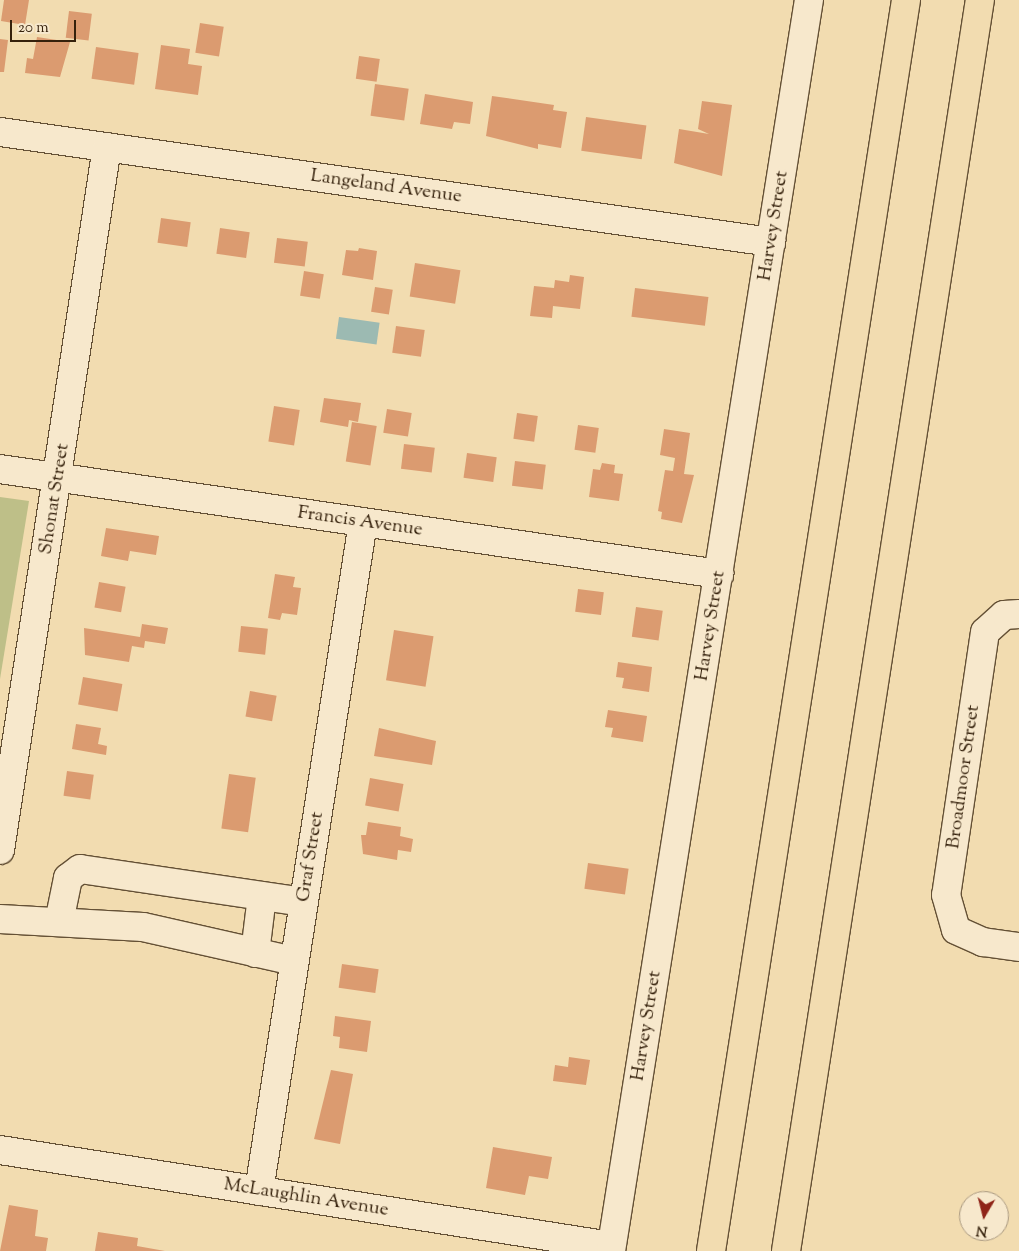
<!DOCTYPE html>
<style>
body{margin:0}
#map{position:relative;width:1019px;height:1251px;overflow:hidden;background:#f2dcb0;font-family:"Sorts Mill Goudy",serif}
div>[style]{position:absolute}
.green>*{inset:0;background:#bebf88}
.water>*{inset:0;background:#9cbab2;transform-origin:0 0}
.building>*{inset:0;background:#db9b70;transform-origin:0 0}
.roads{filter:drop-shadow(1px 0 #645035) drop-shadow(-1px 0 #645035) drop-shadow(0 1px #645035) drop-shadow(0 -1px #645035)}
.minor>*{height:28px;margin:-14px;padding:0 14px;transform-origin:14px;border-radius:14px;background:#f7e8cc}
.highway>*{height:28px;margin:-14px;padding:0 14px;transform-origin:14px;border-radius:14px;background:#f2dcb0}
span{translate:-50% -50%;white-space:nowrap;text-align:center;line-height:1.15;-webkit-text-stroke:4.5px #f7e8cc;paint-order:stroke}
.street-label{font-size:19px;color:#35210c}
.north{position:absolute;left:959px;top:1191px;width:50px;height:50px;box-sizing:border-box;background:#f7e8cc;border:1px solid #a9987f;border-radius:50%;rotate:188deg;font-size:14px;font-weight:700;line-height:20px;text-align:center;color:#35210c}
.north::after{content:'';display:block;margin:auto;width:18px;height:22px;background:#8f2418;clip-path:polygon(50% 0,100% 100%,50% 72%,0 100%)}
.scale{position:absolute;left:10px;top:20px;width:66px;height:22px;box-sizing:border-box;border:2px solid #35210c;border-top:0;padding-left:6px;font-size:15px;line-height:18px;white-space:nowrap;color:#35210c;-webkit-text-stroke:4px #f7e8cc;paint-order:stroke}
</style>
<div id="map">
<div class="green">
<i style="clip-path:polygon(0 497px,29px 501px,0 679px)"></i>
</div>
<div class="water">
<i style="left:339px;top:317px;width:41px;height:22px;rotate:8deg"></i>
</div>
<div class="building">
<i style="clip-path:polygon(4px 0,29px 0,25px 25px,1px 21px)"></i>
<i style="left:69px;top:11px;width:23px;height:27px;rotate:7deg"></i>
<i style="left:200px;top:23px;width:24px;height:30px;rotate:9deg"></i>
<i style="clip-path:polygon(37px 37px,70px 42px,60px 77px,25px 73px,27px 58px,33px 59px)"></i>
<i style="clip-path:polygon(0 39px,8px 40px,4px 72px,0 72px)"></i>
<i style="clip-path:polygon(161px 45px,190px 49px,188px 64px,202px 66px,198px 95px,155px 89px)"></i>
<i style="left:96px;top:47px;width:43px;height:32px;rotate:8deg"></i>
<i style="left:359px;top:56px;width:21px;height:23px;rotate:8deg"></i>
<i style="left:375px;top:84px;width:34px;height:32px;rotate:8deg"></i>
<i style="clip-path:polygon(425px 94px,473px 102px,470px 124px,454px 122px,452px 129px,420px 124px)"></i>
<i style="clip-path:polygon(492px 96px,554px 105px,553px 110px,567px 112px,561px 148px,538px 144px,538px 149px,486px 136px)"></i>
<i style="clip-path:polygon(702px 101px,732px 105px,722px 176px,674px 163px,679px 129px,709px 134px,698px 129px)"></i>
<i style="left:586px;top:117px;width:61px;height:34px;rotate:8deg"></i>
<i style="left:161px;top:218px;width:30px;height:25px;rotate:8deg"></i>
<i style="left:220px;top:228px;width:30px;height:26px;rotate:8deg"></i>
<i style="left:277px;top:238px;width:31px;height:25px;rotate:7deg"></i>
<i style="clip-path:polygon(359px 248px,377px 251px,373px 280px,342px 275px,346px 250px,358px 251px)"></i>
<i style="left:415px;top:263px;width:46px;height:34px;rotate:9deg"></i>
<i style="left:304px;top:271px;width:20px;height:25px;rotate:9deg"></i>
<i style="clip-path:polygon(570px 275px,584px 277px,580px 309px,553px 306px,552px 318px,530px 316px,534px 286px,554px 288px,555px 280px,569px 282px)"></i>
<i style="left:375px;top:287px;width:18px;height:25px;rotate:9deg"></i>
<i style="left:635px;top:288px;width:74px;height:29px;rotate:7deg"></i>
<i style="left:396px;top:326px;width:29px;height:27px;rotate:8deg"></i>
<i style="clip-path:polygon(324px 398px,361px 403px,358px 422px,349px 420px,348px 427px,320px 422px)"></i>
<i style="left:274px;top:406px;width:26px;height:36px;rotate:9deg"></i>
<i style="left:387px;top:409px;width:25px;height:24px;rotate:9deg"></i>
<i style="left:517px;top:413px;width:21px;height:26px;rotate:8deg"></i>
<i style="left:352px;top:422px;width:25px;height:40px;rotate:9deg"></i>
<i style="left:578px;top:425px;width:21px;height:25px;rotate:8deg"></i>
<i style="clip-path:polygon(664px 429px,690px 433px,684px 474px,694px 475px,682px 523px,661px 519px,662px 512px,658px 511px,665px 470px,673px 471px,675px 458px,660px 455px)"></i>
<i style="left:404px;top:444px;width:31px;height:25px;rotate:7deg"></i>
<i style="left:467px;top:453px;width:30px;height:25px;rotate:8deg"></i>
<i style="left:515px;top:461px;width:31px;height:25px;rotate:7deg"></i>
<i style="clip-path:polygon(602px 463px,615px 465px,614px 473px,623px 474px,619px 501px,589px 497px,593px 469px,600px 470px)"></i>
<i style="clip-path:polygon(106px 528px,159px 536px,156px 555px,130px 551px,128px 561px,101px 556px)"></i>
<i style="clip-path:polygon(275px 574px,295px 577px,293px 587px,301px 588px,297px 615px,282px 613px,280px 620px,268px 618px)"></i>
<i style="left:99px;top:582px;width:27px;height:26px;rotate:10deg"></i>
<i style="left:578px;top:589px;width:26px;height:23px;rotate:7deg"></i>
<i style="left:636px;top:607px;width:27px;height:30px;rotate:8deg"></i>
<i style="clip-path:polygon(142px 624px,168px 628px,165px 644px,145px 641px,144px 648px,132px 646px,129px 662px,85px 655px,84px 628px,140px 637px)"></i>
<i style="left:241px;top:626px;width:27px;height:26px;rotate:6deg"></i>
<i style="left:394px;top:630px;width:40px;height:51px;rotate:9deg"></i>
<i style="clip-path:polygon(618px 662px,652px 667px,649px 692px,622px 688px,624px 678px,616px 677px)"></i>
<i style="left:83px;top:677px;width:40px;height:28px;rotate:10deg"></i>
<i style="left:250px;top:691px;width:27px;height:26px;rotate:10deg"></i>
<i style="clip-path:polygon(608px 710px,647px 716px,643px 742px,611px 737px,613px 728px,605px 727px)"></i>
<i style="clip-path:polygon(76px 724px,101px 728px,98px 744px,107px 746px,106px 755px,72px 749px)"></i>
<i style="clip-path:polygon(379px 728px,436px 741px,432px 765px,374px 756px)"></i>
<i style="left:67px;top:771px;width:27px;height:25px;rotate:8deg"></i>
<i style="left:229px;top:774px;width:27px;height:55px;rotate:8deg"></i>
<i style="left:370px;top:778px;width:34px;height:28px;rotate:10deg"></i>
<i style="clip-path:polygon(368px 822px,401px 827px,400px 836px,413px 839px,411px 852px,398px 850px,397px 860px,363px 854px,361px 835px,366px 835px)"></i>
<i style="left:588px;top:863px;width:41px;height:26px;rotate:8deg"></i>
<i style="left:342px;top:964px;width:37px;height:24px;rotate:8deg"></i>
<i style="clip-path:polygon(335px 1016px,371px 1021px,367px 1052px,339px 1048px,340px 1037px,333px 1036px)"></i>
<i style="clip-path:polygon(569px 1057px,590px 1060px,586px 1085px,553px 1081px,555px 1065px,568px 1067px)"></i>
<i style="clip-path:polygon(331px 1070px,353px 1074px,340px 1144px,314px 1139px)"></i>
<i style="clip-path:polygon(493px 1147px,552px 1157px,548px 1179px,529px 1176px,525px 1195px,486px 1188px)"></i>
<i style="clip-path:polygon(9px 1205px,38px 1210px,35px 1236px,48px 1238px,46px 1251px,0 1251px)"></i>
<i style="clip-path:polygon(98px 1232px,138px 1238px,137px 1246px,165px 1251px,95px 1251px)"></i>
</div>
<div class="roads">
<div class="minor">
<i style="left:0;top:132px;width:779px;rotate:8.12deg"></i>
<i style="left:0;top:469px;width:727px;rotate:8.31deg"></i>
<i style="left:1019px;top:614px;width:15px;rotate:176deg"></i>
<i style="left:1004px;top:615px;width:25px;rotate:138deg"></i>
<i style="left:985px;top:632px;width:266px;rotate:98.4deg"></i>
<i style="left:946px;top:895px;width:36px;rotate:74deg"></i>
<i style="left:956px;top:930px;width:30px;rotate:24deg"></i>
<i style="left:983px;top:942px;width:36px;rotate:8deg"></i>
<i style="left:0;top:850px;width:711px;rotate:-81.35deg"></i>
<i style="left:0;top:919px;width:143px;rotate:3.2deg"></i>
<i style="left:143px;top:927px;width:155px;rotate:12.7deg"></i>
<i style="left:59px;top:922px;width:45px;rotate:-78.4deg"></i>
<i style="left:68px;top:878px;width:15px;rotate:-37deg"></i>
<i style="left:80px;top:869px;width:225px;rotate:8.4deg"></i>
<i style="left:255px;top:953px;width:57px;rotate:-83deg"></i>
<i style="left:0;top:1150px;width:618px;rotate:8.93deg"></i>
<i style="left:259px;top:1191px;width:677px;rotate:-81.16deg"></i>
<i style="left:611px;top:1251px;width:1267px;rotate:-81.01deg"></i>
</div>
<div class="highway">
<i style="left:711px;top:1251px;width:1266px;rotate:-81.14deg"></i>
<i style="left:786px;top:1251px;width:1266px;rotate:-81.19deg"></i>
</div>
</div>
<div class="street-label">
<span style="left:386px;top:187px;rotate:8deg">Langeland Avenue</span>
<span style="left:774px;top:226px;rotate:-81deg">Harvey Street</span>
<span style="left:55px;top:499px;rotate:-81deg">Shonat Street</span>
<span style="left:360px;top:522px;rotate:8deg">Francis Avenue</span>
<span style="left:711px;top:626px;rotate:-81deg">Harvey Street</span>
<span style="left:964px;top:777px;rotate:-82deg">Broadmoor Street</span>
<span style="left:311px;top:857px;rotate:-81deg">Graf Street</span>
<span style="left:647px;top:1026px;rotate:-81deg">Harvey Street</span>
<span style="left:306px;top:1198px;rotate:9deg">McLaughlin Avenue</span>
</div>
<div class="north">N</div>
<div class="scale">20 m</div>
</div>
